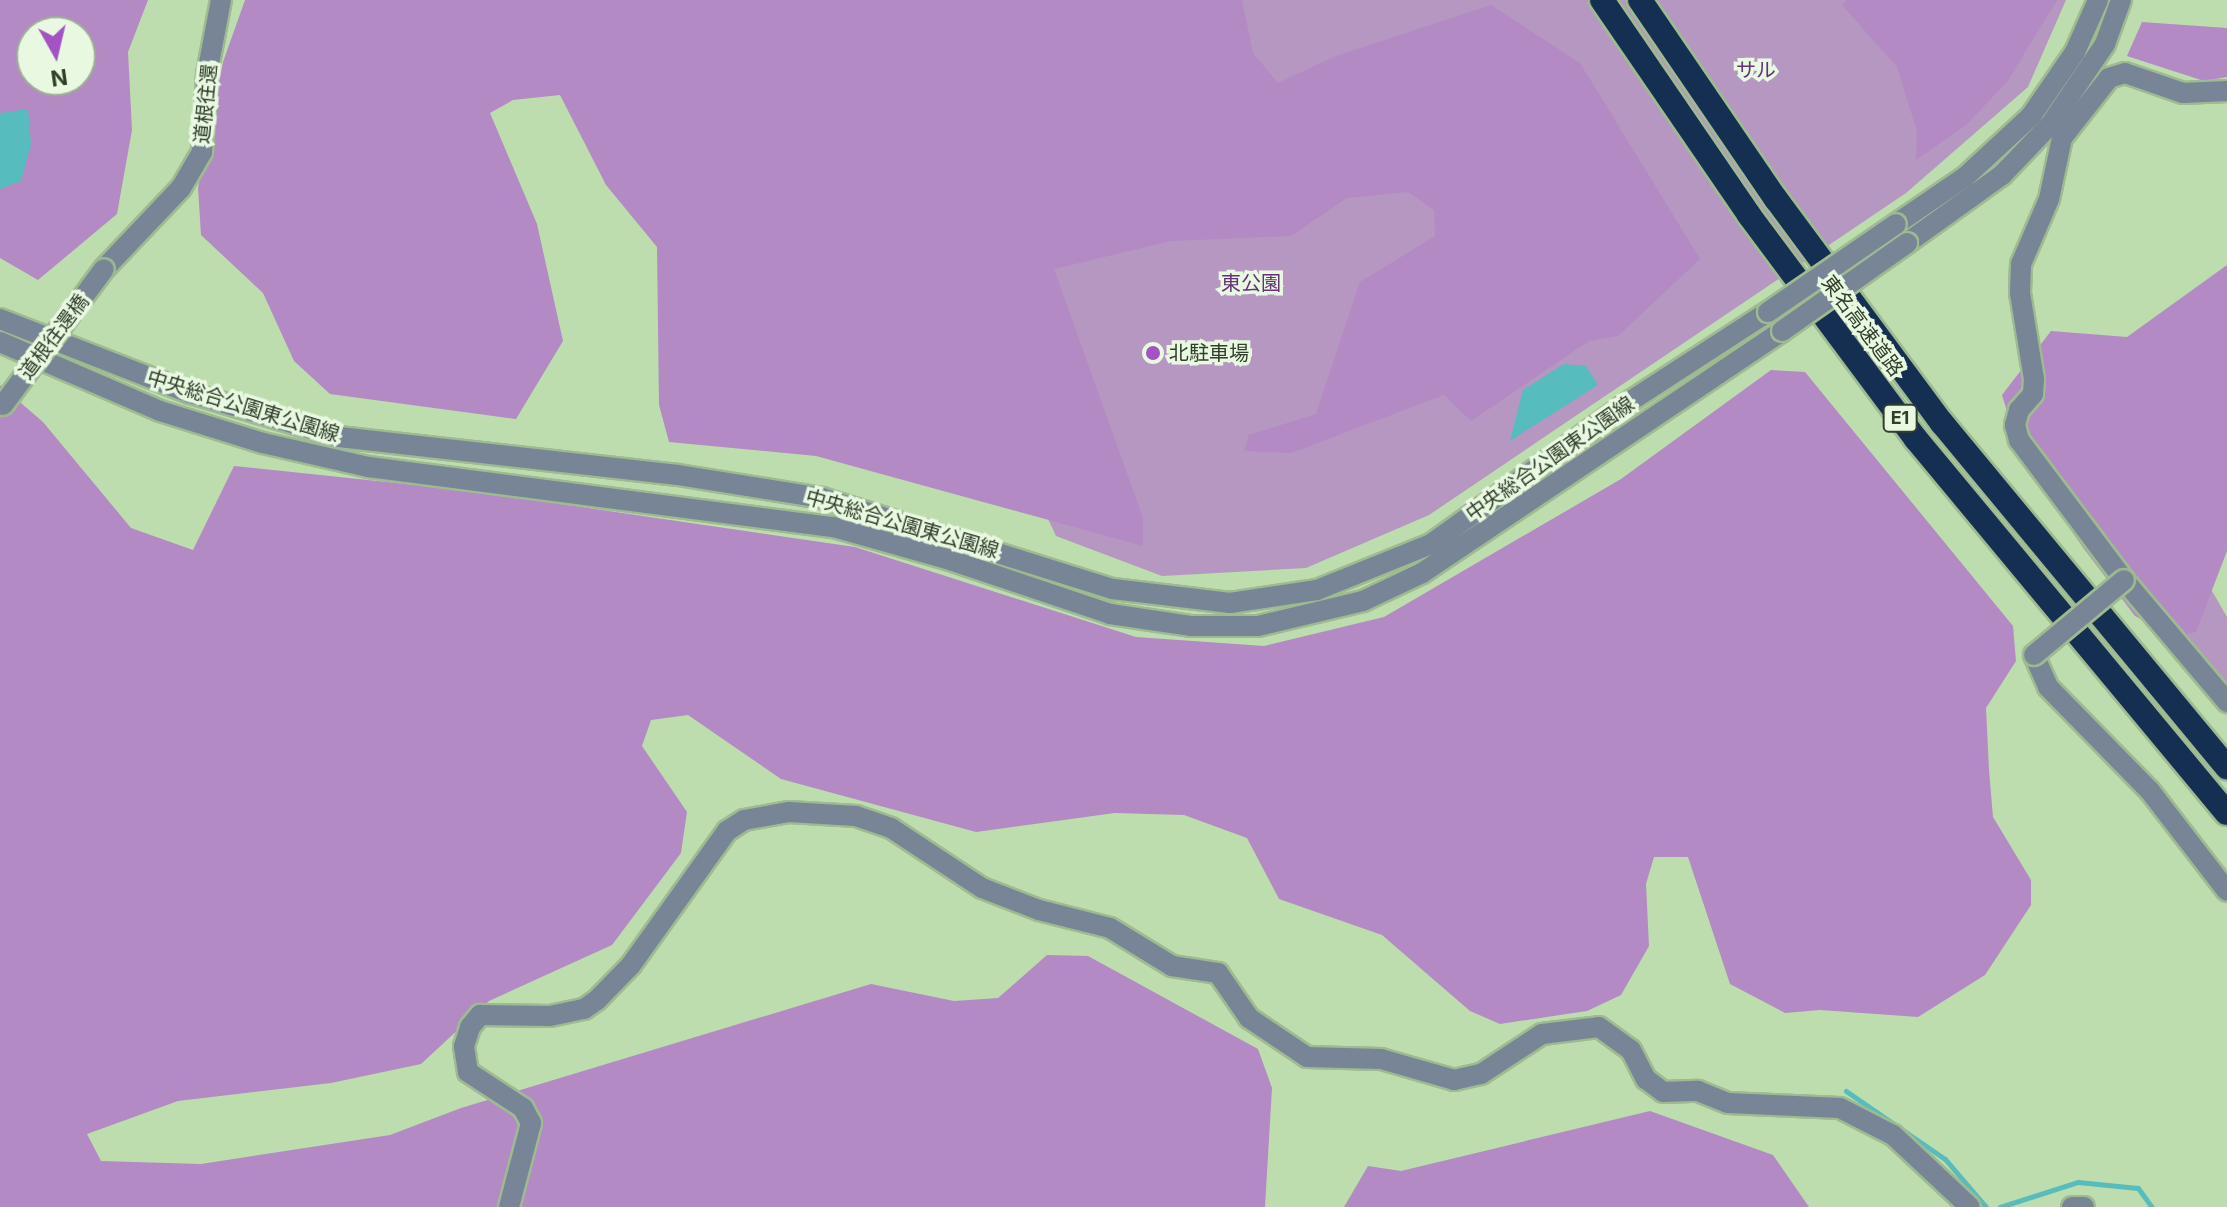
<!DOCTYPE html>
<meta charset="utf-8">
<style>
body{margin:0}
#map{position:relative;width:2227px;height:1207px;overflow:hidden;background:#bdddae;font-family:Inter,"Noto Sans JP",sans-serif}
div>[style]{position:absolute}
.green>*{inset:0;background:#b597c1}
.forest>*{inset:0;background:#b38ac4}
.water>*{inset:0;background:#56bcbd}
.stream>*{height:5px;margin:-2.5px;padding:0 2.5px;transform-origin:2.5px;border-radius:2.5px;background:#56bcbd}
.roads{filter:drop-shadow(2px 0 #9eba91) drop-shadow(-2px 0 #9eba91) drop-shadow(0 2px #9eba91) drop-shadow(0 -2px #9eba91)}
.minor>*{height:20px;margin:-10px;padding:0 10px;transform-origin:10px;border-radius:10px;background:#778597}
.highway>*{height:24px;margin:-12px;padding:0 12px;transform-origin:12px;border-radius:12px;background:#142f52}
.bridges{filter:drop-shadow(2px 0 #9eba91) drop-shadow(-2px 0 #9eba91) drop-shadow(0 2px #9eba91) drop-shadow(0 -2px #9eba91)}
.minor-bridge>*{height:20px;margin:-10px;padding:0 10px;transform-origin:10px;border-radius:10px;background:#778597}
.dots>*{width:22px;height:22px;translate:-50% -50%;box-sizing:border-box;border:4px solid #e8f8e1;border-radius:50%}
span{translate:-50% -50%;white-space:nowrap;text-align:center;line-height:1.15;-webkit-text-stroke:7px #e8f8e1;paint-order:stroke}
.shield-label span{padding:2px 6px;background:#e8f8e1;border:2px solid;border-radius:6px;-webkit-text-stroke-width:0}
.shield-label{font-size:18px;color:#313e2b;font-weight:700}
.park-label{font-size:20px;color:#653279}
.street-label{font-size:20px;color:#313e2b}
.poi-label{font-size:20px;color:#313e2b}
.left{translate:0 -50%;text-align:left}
.north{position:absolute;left:16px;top:16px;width:80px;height:80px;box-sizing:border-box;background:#e8f8e1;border:2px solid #9fae98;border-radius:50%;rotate:172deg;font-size:22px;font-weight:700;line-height:32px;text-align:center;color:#313e2b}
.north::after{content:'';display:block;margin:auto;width:28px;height:36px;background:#a453c3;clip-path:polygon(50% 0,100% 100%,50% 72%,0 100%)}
</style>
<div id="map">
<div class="green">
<i style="clip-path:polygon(590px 0,2066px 0,2028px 87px,1906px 193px,1429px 515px,1306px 568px,1162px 576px,1056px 536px,982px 379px)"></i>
<i style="clip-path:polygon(2212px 591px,2227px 617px,2227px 692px,2165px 607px)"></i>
</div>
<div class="forest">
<i style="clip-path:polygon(evenodd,0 0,148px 0,128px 52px,132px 130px,117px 214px,38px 280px,0 258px,0 0,32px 32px,80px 32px,80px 80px,32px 80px,32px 32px)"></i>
<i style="clip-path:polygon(245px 0,1242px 0,1253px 53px,1278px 83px,1336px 56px,1491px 5px,1580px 63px,1700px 259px,1618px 336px,1589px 341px,1471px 421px,1444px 395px,1291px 453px,1244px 451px,1249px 435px,1316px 414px,1360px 282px,1435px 236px,1434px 210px,1408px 192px,1347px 198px,1291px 236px,1171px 241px,1054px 269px,1143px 518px,1143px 546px,816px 456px,669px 442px,659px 405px,657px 247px,606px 185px,560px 95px,513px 100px,490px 113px,537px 224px,563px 341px,516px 419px,330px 394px,294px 361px,263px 293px,201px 235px,198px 188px,223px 62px)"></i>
<i style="clip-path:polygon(1847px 0,2057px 0,2007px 82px,1966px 125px,1916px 160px,1917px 131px,1897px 67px,1842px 5px)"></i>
<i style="clip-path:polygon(2142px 22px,2227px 28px,2227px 77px,2204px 81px,2127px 56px)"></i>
<i style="clip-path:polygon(2227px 265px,2227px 551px,2196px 632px,2174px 637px,2135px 616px,2084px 549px,2021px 457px,2002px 395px,2051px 331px,2127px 337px)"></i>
<i style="clip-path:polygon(1771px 370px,1805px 372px,2013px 626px,2016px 661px,1986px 708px,1989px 770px,1993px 817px,2031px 880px,2031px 905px,1985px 975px,1918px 1017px,1820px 1010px,1785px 1013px,1730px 984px,1688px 857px,1654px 857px,1646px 884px,1649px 946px,1621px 995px,1587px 1011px,1500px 1024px,1470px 1011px,1382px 935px,1279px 899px,1247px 838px,1184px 815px,1115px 813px,976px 832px,781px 779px,688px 715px,651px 720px,642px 746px,687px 812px,681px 853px,612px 945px,489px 1001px,421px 1064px,331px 1083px,178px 1101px,87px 1134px,101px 1161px,201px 1164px,390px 1135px,461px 1108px,871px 984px,954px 1001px,998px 998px,1047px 955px,1088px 956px,1258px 1049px,1272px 1088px,1265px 1207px,0 1207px,0 385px,43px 422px,131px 528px,193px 550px,234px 466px,472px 491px,855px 547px,1136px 637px,1264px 646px,1384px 617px,1621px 479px)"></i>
<i style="clip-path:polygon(1650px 1111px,1773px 1155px,1809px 1207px,1344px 1207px,1368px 1166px,1401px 1171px)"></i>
</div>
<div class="water">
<i style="clip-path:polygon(28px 109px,31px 144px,21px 181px,0 189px,0 113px)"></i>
<i style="clip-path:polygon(1564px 364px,1586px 366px,1598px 385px,1510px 441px,1523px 390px)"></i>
</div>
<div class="stream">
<i style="left:1846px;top:1091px;width:120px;rotate:34.5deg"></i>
<i style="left:1945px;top:1159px;width:63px;rotate:49.5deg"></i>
<i style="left:2000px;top:1207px;width:82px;rotate:-17.8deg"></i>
<i style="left:2078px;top:1182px;width:60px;rotate:5.7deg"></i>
<i style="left:2138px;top:1188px;width:24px;rotate:54deg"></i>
</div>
<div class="roads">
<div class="minor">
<i style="left:2227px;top:91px;width:44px;rotate:177.4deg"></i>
<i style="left:2183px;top:93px;width:61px;rotate:-161deg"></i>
<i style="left:2125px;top:73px;width:17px;rotate:163deg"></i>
<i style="left:2109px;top:78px;width:76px;rotate:128.1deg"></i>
<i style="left:2062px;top:138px;width:62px;rotate:102deg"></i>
<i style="left:2049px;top:199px;width:71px;rotate:113.3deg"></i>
<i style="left:2021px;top:264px;width:29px;rotate:92deg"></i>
<i style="left:2020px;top:293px;width:87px;rotate:80.8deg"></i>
<i style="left:2034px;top:379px;width:15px;rotate:94deg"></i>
<i style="left:2033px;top:394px;width:21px;rotate:131deg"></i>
<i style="left:2019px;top:410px;width:16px;rotate:105deg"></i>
<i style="left:2015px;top:425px;width:16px;rotate:75deg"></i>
<i style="left:2019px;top:440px;width:175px;rotate:53.1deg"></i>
<i style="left:2124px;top:580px;width:160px;rotate:49.8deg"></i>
<i style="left:1896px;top:224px;width:83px;rotate:-34.3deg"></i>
<i style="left:1965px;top:177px;width:90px;rotate:-42.7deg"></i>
<i style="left:2031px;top:116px;width:78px;rotate:-55.5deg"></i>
<i style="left:2075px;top:52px;width:57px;rotate:-66.1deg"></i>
<i style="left:1907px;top:243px;width:117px;rotate:-35.6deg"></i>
<i style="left:2002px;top:175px;width:69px;rotate:-46.2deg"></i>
<i style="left:2050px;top:125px;width:98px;rotate:-55.8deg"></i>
<i style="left:2105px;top:44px;width:47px;rotate:-70deg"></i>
<i style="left:104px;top:269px;width:112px;rotate:-46.5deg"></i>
<i style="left:181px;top:188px;width:42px;rotate:-59.7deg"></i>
<i style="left:202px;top:152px;width:78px;rotate:-86.3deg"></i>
<i style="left:207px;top:74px;width:75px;rotate:-79.3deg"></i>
<i style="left:0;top:319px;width:204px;rotate:21.3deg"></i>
<i style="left:190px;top:393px;width:155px;rotate:16.5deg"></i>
<i style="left:339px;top:437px;width:341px;rotate:6.4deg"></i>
<i style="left:678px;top:475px;width:146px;rotate:9.1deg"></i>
<i style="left:822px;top:498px;width:305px;rotate:17.4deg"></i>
<i style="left:1113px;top:589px;width:118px;rotate:6.8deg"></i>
<i style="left:1230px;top:603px;width:88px;rotate:-8.5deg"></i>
<i style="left:1317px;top:590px;width:123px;rotate:-22deg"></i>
<i style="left:1431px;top:544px;width:236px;rotate:-35.7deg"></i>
<i style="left:1623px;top:406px;width:173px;rotate:-33deg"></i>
<i style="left:0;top:342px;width:174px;rotate:23.3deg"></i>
<i style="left:160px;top:411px;width:108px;rotate:17.3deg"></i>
<i style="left:263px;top:443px;width:109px;rotate:12.8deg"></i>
<i style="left:369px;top:467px;width:469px;rotate:7.4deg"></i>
<i style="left:834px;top:527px;width:117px;rotate:15.8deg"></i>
<i style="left:947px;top:559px;width:172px;rotate:18.6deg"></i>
<i style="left:1110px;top:614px;width:81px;rotate:8.5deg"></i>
<i style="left:1190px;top:626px;width:68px"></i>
<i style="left:1258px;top:626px;width:108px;rotate:-13.4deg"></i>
<i style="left:1363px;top:601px;width:65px;rotate:-25.4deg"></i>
<i style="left:1422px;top:573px;width:434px;rotate:-33.9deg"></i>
<i style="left:2034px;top:655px;width:35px;rotate:66deg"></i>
<i style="left:2048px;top:687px;width:146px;rotate:45.6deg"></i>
<i style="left:2150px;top:791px;width:126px;rotate:52.4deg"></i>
<i style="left:509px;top:1207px;width:87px;rotate:-75.3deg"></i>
<i style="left:531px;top:1123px;width:17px;rotate:-118deg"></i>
<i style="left:523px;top:1108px;width:66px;rotate:-146.8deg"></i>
<i style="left:468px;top:1072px;width:26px;rotate:-99deg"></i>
<i style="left:464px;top:1046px;width:20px;rotate:-72deg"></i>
<i style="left:470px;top:1027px;width:16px;rotate:-50deg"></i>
<i style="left:480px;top:1015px;width:70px;rotate:0.8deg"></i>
<i style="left:550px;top:1016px;width:35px;rotate:-12deg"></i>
<i style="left:584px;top:1009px;width:16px;rotate:-35deg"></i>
<i style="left:597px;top:1000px;width:49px;rotate:-45.8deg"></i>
<i style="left:631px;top:965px;width:165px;rotate:-54.4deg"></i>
<i style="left:727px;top:831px;width:20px;rotate:-33deg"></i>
<i style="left:744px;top:820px;width:46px;rotate:-10.1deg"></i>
<i style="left:789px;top:812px;width:67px;rotate:3.4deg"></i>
<i style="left:856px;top:816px;width:37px;rotate:19deg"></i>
<i style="left:891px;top:828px;width:109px;rotate:33.4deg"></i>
<i style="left:982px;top:888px;width:61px;rotate:21.1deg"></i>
<i style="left:1039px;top:910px;width:73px;rotate:14.2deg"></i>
<i style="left:1110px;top:928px;width:73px;rotate:31.5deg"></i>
<i style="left:1172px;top:966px;width:47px;rotate:8.7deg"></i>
<i style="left:1218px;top:973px;width:55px;rotate:55.4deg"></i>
<i style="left:1249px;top:1018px;width:70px;rotate:33.9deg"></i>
<i style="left:1307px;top:1057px;width:74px;rotate:1.5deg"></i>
<i style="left:1381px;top:1059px;width:76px;rotate:16deg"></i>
<i style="left:1454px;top:1080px;width:28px;rotate:-13deg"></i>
<i style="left:1481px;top:1074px;width:73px;rotate:-33.3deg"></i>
<i style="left:1542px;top:1034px;width:57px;rotate:-7deg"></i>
<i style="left:1599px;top:1027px;width:39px;rotate:36deg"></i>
<i style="left:1631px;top:1050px;width:33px;rotate:63deg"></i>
<i style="left:1646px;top:1079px;width:21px;rotate:37deg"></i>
<i style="left:1663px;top:1092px;width:35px;rotate:-2deg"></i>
<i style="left:1698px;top:1091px;width:32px;rotate:22deg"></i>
<i style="left:1728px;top:1103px;width:112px;rotate:2.6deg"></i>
<i style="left:1840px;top:1108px;width:59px;rotate:27deg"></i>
<i style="left:1893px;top:1135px;width:105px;rotate:43.1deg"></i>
<i style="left:2072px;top:1207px;width:12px"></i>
</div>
<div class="highway">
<i style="left:1602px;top:0;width:260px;rotate:55.6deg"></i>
<i style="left:1749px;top:215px;width:279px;rotate:53.3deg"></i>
<i style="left:1916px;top:439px;width:486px;rotate:50.3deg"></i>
<i style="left:1640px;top:0;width:241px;rotate:55.7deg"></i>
<i style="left:1776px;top:199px;width:279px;rotate:53.5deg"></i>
<i style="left:1942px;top:423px;width:447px;rotate:50.4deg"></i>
</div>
</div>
<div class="bridges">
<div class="minor-bridge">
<i style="left:1768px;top:312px;width:155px;rotate:-34.5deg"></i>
<i style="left:1782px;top:331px;width:153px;rotate:-35.1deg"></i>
<i style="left:3px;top:405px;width:169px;rotate:-53.4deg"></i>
<i style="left:2034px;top:655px;width:117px;rotate:-39.8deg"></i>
</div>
</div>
<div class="dots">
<i style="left:1153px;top:353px;background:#a453c3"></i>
</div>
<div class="shield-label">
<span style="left:1900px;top:418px">E1</span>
</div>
<div class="park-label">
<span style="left:1756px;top:70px">サル</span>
<span style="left:1251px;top:283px">東公園</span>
</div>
<div class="street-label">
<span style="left:206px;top:104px;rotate:-84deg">道根往還</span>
<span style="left:1862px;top:326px;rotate:53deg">東名高速道路</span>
<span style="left:54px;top:337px;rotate:-53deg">道根往還橋</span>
<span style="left:243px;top:406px;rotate:17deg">中央総合公園東公園線</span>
<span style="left:1550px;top:459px;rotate:-35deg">中央総合公園東公園線</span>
<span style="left:902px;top:524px;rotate:16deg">中央総合公園東公園線</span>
</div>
<div class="poi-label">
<span class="left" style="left:1169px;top:353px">北駐車場</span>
</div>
<div class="north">N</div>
</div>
